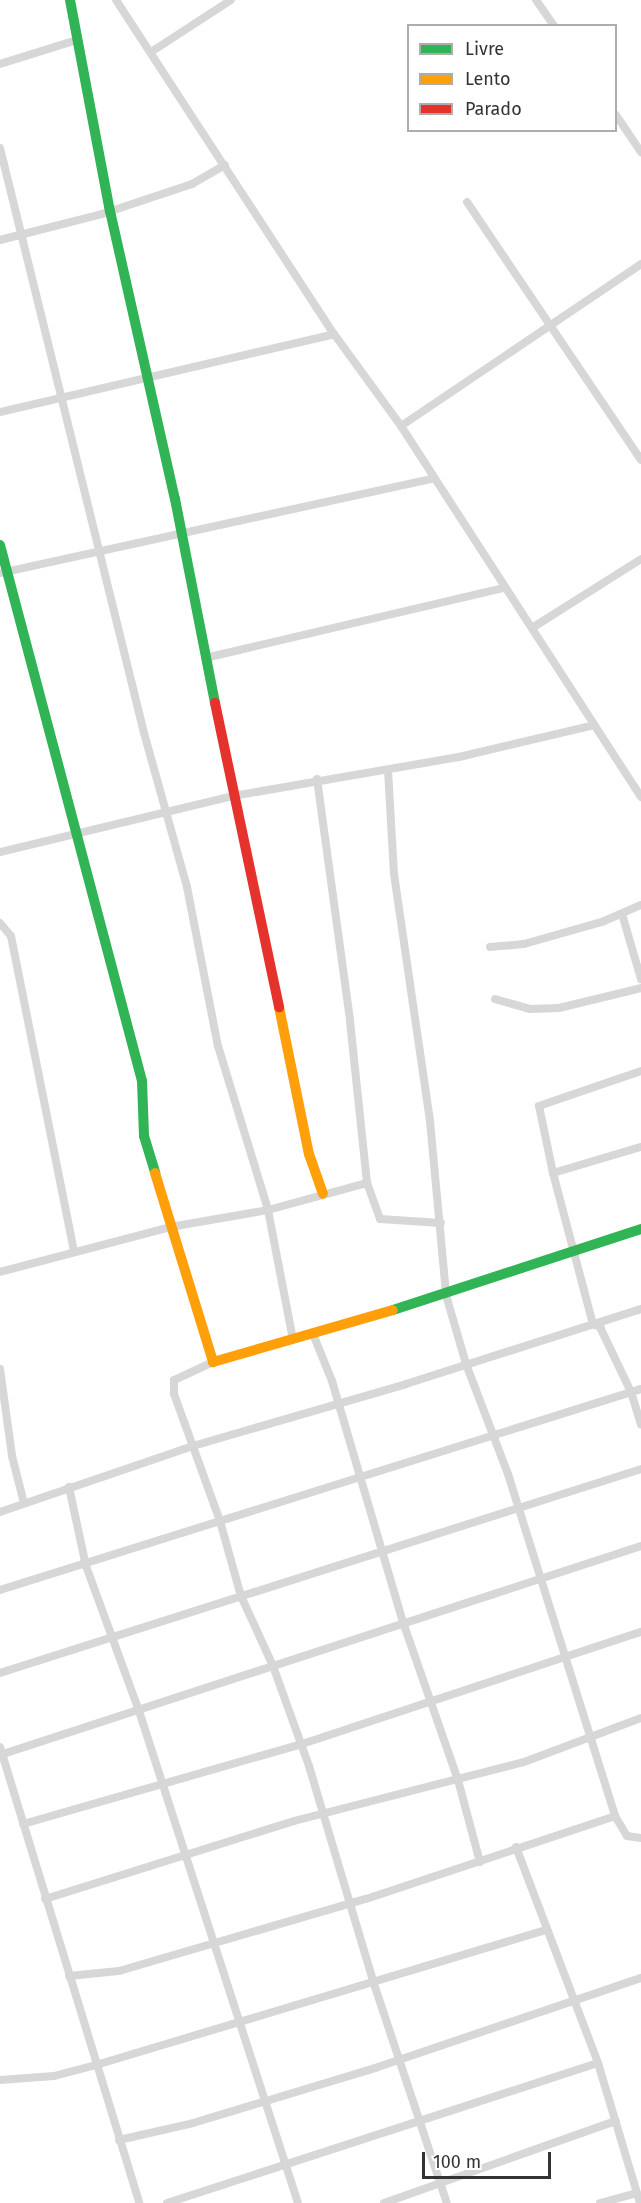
<!DOCTYPE html>
<style>
body{margin:0}
#map{position:relative;width:641px;height:2203px;overflow:hidden;background:#fff;font-family:"Fira Sans",sans-serif}
div>[style]{position:absolute}
.street>*{height:8px;margin:-4px;padding:0 4px;transform-origin:4px;border-radius:4px;background:#d7d7d7}
.fast>*{height:10px;margin:-5px;padding:0 5px;transform-origin:5px;border-radius:5px;background:#30b455}
.slow>*{height:10px;margin:-5px;padding:0 5px;transform-origin:5px;border-radius:5px;background:#ff9f0a}
.jam>*{height:10px;margin:-5px;padding:0 5px;transform-origin:5px;border-radius:5px;background:#e5322d}
span{translate:-50% -50%;white-space:nowrap;text-align:center;line-height:1.15;-webkit-text-stroke:6px #fff;paint-order:stroke}
.legend{position:absolute;left:407px;top:24px;width:210px;height:108px;box-sizing:border-box;background:#fff;border:2px solid #adadad;margin:0;padding:8px 10px;list-style:none;font-size:18px;color:#333}
.legend li{display:flex;align-items:center;gap:12px;height:30px}
.legend b{width:30px;border:2px solid #adadad}
.scale{position:absolute;left:422px;top:2152px;width:129px;height:27px;box-sizing:border-box;border:3px solid #333;border-top:0;padding-left:8px;font-size:18px;line-height:21px;white-space:nowrap;color:#333;-webkit-text-stroke:4px #fff;paint-order:stroke}
</style>
<div id="map">
<div class="street">
<i style="left:116px;top:0;width:399px;rotate:56.9deg"></i>
<i style="left:334px;top:334px;width:114px;rotate:53.9deg"></i>
<i style="left:401px;top:426px;width:442px;rotate:57.1deg"></i>
<i style="left:536px;top:0;width:32px;rotate:55deg"></i>
<i style="left:151px;top:52px;width:95px;rotate:-33deg"></i>
<i style="left:0;top:64px;width:81px;rotate:-17.3deg"></i>
<i style="left:616px;top:115px;width:45px;rotate:56deg"></i>
<i style="left:0;top:148px;width:602px;rotate:76.17deg"></i>
<i style="left:144px;top:733px;width:160px;rotate:74.4deg"></i>
<i style="left:187px;top:887px;width:162px;rotate:79deg"></i>
<i style="left:218px;top:1046px;width:171px;rotate:73deg"></i>
<i style="left:268px;top:1210px;width:132px;rotate:79.1deg"></i>
<i style="left:467px;top:202px;width:311px;rotate:56deg"></i>
<i style="left:0;top:240px;width:105px;rotate:-14.3deg"></i>
<i style="left:102px;top:214px;width:95px;rotate:-18.4deg"></i>
<i style="left:192px;top:184px;width:38px;rotate:-30deg"></i>
<i style="left:0;top:412px;width:343px;rotate:-13.1deg"></i>
<i style="left:401px;top:426px;width:290px;rotate:-34deg"></i>
<i style="left:0;top:573px;width:442px;rotate:-12.3deg"></i>
<i style="left:532px;top:628px;width:129px;rotate:-32.3deg"></i>
<i style="left:205px;top:658px;width:306px;rotate:-13.2deg"></i>
<i style="left:388px;top:770px;width:104px;rotate:86.7deg"></i>
<i style="left:394px;top:874px;width:250px;rotate:81.7deg"></i>
<i style="left:430px;top:1121px;width:175px;rotate:84.7deg"></i>
<i style="left:446px;top:1295px;width:72px;rotate:73.8deg"></i>
<i style="left:466px;top:1364px;width:118px;rotate:69.1deg"></i>
<i style="left:508px;top:1474px;width:358px;rotate:72.6deg"></i>
<i style="left:615px;top:1816px;width:23px;rotate:59deg"></i>
<i style="left:627px;top:1836px;width:14px;rotate:8deg"></i>
<i style="left:317px;top:779px;width:244px;rotate:82.2deg"></i>
<i style="left:350px;top:1021px;width:163px;rotate:84deg"></i>
<i style="left:367px;top:1183px;width:38px;rotate:70deg"></i>
<i style="left:380px;top:1219px;width:61px;rotate:3.8deg"></i>
<i style="left:0;top:852px;width:240px;rotate:-13.5deg"></i>
<i style="left:233px;top:796px;width:229px;rotate:-9.8deg"></i>
<i style="left:459px;top:757px;width:139px;rotate:-13.3deg"></i>
<i style="left:622px;top:914px;width:68px;rotate:73.7deg"></i>
<i style="left:0;top:923px;width:17px;rotate:50deg"></i>
<i style="left:11px;top:936px;width:321px;rotate:78.7deg"></i>
<i style="left:490px;top:947px;width:34px;rotate:-5deg"></i>
<i style="left:524px;top:944px;width:81px;rotate:-15.8deg"></i>
<i style="left:602px;top:922px;width:43px;rotate:-23.6deg"></i>
<i style="left:495px;top:999px;width:36px;rotate:16deg"></i>
<i style="left:530px;top:1009px;width:29px;rotate:-2deg"></i>
<i style="left:559px;top:1008px;width:84px;rotate:-13.7deg"></i>
<i style="left:641px;top:1071px;width:108px;rotate:161.1deg"></i>
<i style="left:539px;top:1106px;width:68px;rotate:78.2deg"></i>
<i style="left:553px;top:1173px;width:156px;rotate:75.2deg"></i>
<i style="left:593px;top:1324px;width:8px;rotate:23deg"></i>
<i style="left:600px;top:1327px;width:72px;rotate:64.5deg"></i>
<i style="left:631px;top:1392px;width:34px;rotate:73deg"></i>
<i style="left:553px;top:1173px;width:92px;rotate:-16.5deg"></i>
<i style="left:0;top:1272px;width:176px;rotate:-14.8deg"></i>
<i style="left:170px;top:1227px;width:99px;rotate:-9.8deg"></i>
<i style="left:268px;top:1210px;width:103px;rotate:-15.3deg"></i>
<i style="left:313px;top:1334px;width:51px;rotate:68deg"></i>
<i style="left:332px;top:1381px;width:254px;rotate:73.6deg"></i>
<i style="left:404px;top:1625px;width:164px;rotate:70.8deg"></i>
<i style="left:458px;top:1780px;width:85px;rotate:75deg"></i>
<i style="left:213px;top:1362px;width:43px;rotate:155.2deg"></i>
<i style="left:174px;top:1380px;width:14px;rotate:90deg"></i>
<i style="left:174px;top:1394px;width:135px;rotate:70.1deg"></i>
<i style="left:220px;top:1521px;width:78px;rotate:74.4deg"></i>
<i style="left:241px;top:1596px;width:77px;rotate:65.4deg"></i>
<i style="left:273px;top:1666px;width:106px;rotate:70.2deg"></i>
<i style="left:309px;top:1766px;width:224px;rotate:73.4deg"></i>
<i style="left:373px;top:1981px;width:234px;rotate:71.6deg"></i>
<i style="left:0;top:1369px;width:88px;rotate:82.1deg"></i>
<i style="left:12px;top:1456px;width:49px;rotate:75.7deg"></i>
<i style="left:69px;top:1487px;width:81px;rotate:77.9deg"></i>
<i style="left:86px;top:1566px;width:154px;rotate:69.9deg"></i>
<i style="left:139px;top:1711px;width:517px;rotate:72.09deg"></i>
<i style="left:0;top:1512px;width:204px;rotate:-18.9deg"></i>
<i style="left:193px;top:1446px;width:222px;rotate:-16.2deg"></i>
<i style="left:406px;top:1384px;width:247px;rotate:-17.7deg"></i>
<i style="left:0;top:1590px;width:672px;rotate:-17.41deg"></i>
<i style="left:0;top:1673px;width:673px;rotate:-17.65deg"></i>
<i style="left:0;top:1747px;width:477px;rotate:73deg"></i>
<i style="left:0;top:1755px;width:674px;rotate:-18.06deg"></i>
<i style="left:23px;top:1824px;width:290px;rotate:-16deg"></i>
<i style="left:302px;top:1744px;width:357px;rotate:-18.3deg"></i>
<i style="left:516px;top:1847px;width:231px;rotate:69.2deg"></i>
<i style="left:598px;top:2063px;width:146px;rotate:73.3deg"></i>
<i style="left:45px;top:1899px;width:261px;rotate:-17.4deg"></i>
<i style="left:294px;top:1821px;width:237px;rotate:-14.4deg"></i>
<i style="left:524px;top:1762px;width:125px;rotate:-20.6deg"></i>
<i style="left:69px;top:1976px;width:50px;rotate:-5.7deg"></i>
<i style="left:119px;top:1971px;width:257px;rotate:-16.3deg"></i>
<i style="left:366px;top:1899px;width:262px;rotate:-18.4deg"></i>
<i style="left:0;top:2080px;width:54px;rotate:-4.2deg"></i>
<i style="left:54px;top:2076px;width:43px;rotate:-14.7deg"></i>
<i style="left:96px;top:2065px;width:471px;rotate:-16.7deg"></i>
<i style="left:119px;top:2140px;width:76px;rotate:-12.9deg"></i>
<i style="left:193px;top:2123px;width:190px;rotate:-16.8deg"></i>
<i style="left:375px;top:2068px;width:281px;rotate:-18.7deg"></i>
<i style="left:167px;top:2203px;width:453px;rotate:-18deg"></i>
<i style="left:384px;top:2203px;width:246px;rotate:-19.5deg"></i>
<i style="left:600px;top:2203px;width:38px;rotate:-15deg"></i>
</div>
<div class="fast">
<i style="left:70px;top:0;width:215px;rotate:79.3deg"></i>
<i style="left:110px;top:211px;width:295px;rotate:77.3deg"></i>
<i style="left:175px;top:499px;width:208px;rotate:78.9deg"></i>
<i style="left:0;top:545px;width:554px;rotate:75.16deg"></i>
<i style="left:142px;top:1081px;width:55px;rotate:87.9deg"></i>
<i style="left:144px;top:1136px;width:39px;rotate:73deg"></i>
<i style="left:393px;top:1310px;width:261px;rotate:-18.1deg"></i>
</div>
<div class="slow">
<i style="left:279px;top:1007px;width:150px;rotate:78.5deg"></i>
<i style="left:309px;top:1154px;width:42px;rotate:70.7deg"></i>
<i style="left:155px;top:1173px;width:198px;rotate:72.9deg"></i>
<i style="left:213px;top:1362px;width:187px;rotate:-16.1deg"></i>
</div>
<div class="jam">
<i style="left:215px;top:703px;width:311px;rotate:78.1deg"></i>
</div>
<ul class="legend">
<li><b style="height:8px;background:#30b455"></b>Livre</li>
<li><b style="height:8px;background:#ff9f0a"></b>Lento</li>
<li><b style="height:8px;background:#e5322d"></b>Parado</li>
</ul>
<div class="scale">100 m</div>
</div>
